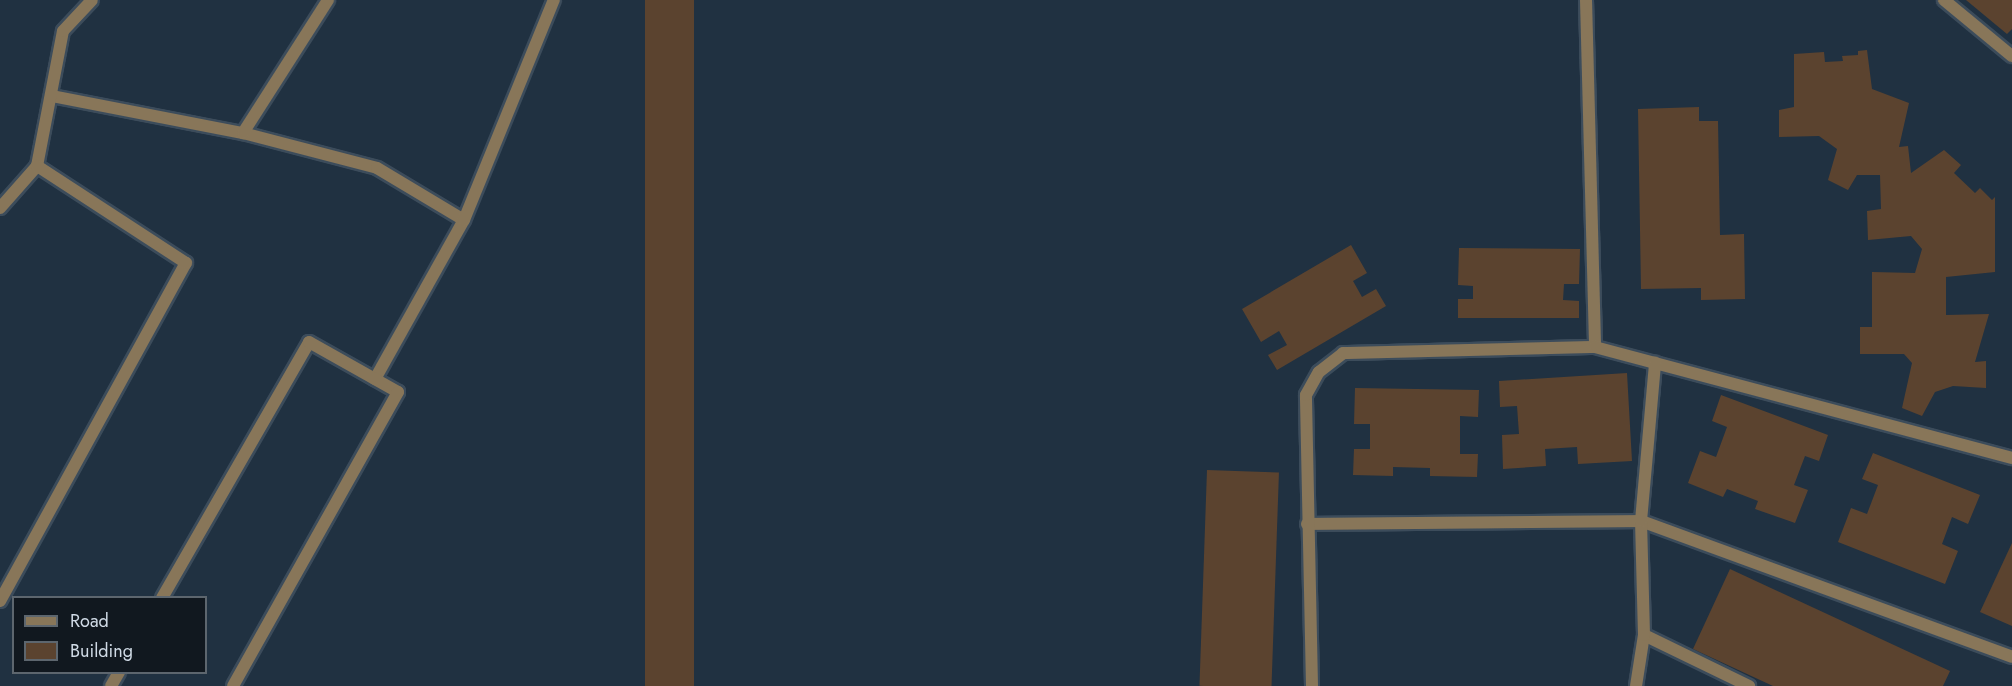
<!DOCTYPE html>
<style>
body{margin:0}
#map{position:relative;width:2012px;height:686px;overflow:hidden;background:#203141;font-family:Jost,sans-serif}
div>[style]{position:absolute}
.building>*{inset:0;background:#5b432f;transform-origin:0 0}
.roads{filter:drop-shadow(2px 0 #3c4c5b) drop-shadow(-2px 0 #3c4c5b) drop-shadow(0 2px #3c4c5b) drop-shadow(0 -2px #3c4c5b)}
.service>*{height:12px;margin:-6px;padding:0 6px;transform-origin:6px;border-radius:6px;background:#887659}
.minor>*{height:12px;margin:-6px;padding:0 6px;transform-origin:6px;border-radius:6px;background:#887659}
span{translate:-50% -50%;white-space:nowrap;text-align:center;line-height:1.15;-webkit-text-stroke:6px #11181f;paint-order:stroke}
.legend{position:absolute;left:12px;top:596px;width:195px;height:78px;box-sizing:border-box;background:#11181f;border:2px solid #5d666e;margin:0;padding:8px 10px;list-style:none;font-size:18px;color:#d0dae5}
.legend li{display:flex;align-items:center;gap:12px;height:30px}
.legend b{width:30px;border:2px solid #5d666e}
</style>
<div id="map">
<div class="building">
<i style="left:645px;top:0;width:49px;height:754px"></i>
<i style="clip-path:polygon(1966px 0,2012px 0,2012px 29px,2007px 34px)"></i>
<i style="clip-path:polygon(1867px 50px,1872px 89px,1909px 103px,1899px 147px,1908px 146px,1911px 173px,1944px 150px,1961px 165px,1954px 173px,1975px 193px,1980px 188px,1992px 200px,1995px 197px,1995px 272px,1946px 277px,1946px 315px,1989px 314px,1975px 362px,1986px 361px,1986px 388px,1953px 386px,1935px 392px,1922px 416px,1902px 408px,1912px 363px,1904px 354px,1860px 354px,1860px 327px,1872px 327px,1872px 272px,1915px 273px,1922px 249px,1911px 236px,1868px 240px,1867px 211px,1881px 209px,1880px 175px,1857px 175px,1848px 190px,1828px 180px,1837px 149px,1819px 136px,1779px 137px,1779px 110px,1794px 107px,1794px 54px,1824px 52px,1825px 62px,1843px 61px,1842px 56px,1858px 55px,1858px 51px)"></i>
<i style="clip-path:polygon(1699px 107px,1699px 121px,1718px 121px,1720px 235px,1744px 234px,1745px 299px,1701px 300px,1701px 288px,1641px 289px,1638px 109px)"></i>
<i style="clip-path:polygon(1351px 245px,1367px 273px,1353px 281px,1362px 297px,1376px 289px,1386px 306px,1277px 370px,1268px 355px,1287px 345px,1279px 331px,1261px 342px,1242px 309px)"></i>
<i style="clip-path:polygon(1459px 248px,1580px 249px,1579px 284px,1564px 284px,1563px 300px,1579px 301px,1579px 318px,1458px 318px,1458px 299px,1473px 299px,1473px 286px,1458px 285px)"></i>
<i style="clip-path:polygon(1627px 373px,1632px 461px,1578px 464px,1577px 447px,1545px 449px,1546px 466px,1503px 469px,1502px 435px,1519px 434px,1517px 406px,1500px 407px,1499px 381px)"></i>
<i style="clip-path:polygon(1355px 388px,1479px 390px,1478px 417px,1460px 416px,1460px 454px,1478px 454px,1477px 477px,1430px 476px,1430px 468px,1393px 467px,1393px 476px,1353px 475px,1354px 449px,1370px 449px,1370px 424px,1354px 424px)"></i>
<i style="clip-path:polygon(1721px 395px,1828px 435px,1819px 461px,1805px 456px,1794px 485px,1808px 490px,1795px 523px,1755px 509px,1758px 501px,1727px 489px,1723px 497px,1688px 483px,1700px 451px,1716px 457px,1727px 427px,1712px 421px)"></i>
<i style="clip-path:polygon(1873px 453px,1980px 495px,1968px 524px,1952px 517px,1942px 544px,1958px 551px,1945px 584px,1838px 542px,1851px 508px,1867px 514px,1878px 485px,1862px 479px)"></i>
<i style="left:1207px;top:470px;width:72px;height:216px;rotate:2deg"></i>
<i style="clip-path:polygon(2012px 543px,2012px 626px,1980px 612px)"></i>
<i style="clip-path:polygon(1730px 569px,1950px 671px,1943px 686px,1773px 686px,1693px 649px)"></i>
</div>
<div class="roads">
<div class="service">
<i style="left:52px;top:96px;width:195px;rotate:11deg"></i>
<i style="left:243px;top:133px;width:138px;rotate:14.6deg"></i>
<i style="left:377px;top:168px;width:101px;rotate:30.9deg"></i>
<i style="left:243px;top:133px;width:158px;rotate:-57.4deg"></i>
<i style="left:0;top:208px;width:56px;rotate:-48.6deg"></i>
<i style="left:37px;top:166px;width:137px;rotate:-79.1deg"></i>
<i style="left:63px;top:31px;width:42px;rotate:-46.9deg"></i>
<i style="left:375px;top:379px;width:182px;rotate:-60.8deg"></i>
<i style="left:464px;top:220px;width:238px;rotate:-67.8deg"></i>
<i style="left:162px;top:598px;width:295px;rotate:-60.1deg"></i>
<i style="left:309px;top:342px;width:102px;rotate:29.3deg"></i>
<i style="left:398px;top:392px;width:337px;rotate:119.3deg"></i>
<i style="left:0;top:601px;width:386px;rotate:-61.2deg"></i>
<i style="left:186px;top:263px;width:178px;rotate:-146.9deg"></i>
<i style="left:111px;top:686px;width:16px;rotate:-60deg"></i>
</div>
<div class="minor">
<i style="left:1586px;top:0;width:347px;rotate:88.5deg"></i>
<i style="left:1944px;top:0;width:88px;rotate:39.5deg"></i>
<i style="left:1307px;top:524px;width:334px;rotate:-0.5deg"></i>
<i style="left:1641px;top:521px;width:395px;rotate:20.1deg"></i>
<i style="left:1644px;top:635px;width:117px;rotate:25.9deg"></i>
<i style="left:1312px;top:686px;width:291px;rotate:-91.2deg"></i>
<i style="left:1306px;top:395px;width:26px;rotate:-61deg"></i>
<i style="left:1319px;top:372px;width:31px;rotate:-38deg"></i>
<i style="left:1343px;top:353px;width:252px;rotate:-1.4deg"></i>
<i style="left:1595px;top:347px;width:432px;rotate:14.9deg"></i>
<i style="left:1636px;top:686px;width:52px;rotate:-81.1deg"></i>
<i style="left:1644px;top:635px;width:114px;rotate:-91.5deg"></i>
<i style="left:1641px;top:521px;width:159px;rotate:-84.9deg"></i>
</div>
</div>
<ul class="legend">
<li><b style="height:8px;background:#887659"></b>Road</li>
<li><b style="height:16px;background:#5b432f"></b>Building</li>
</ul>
</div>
